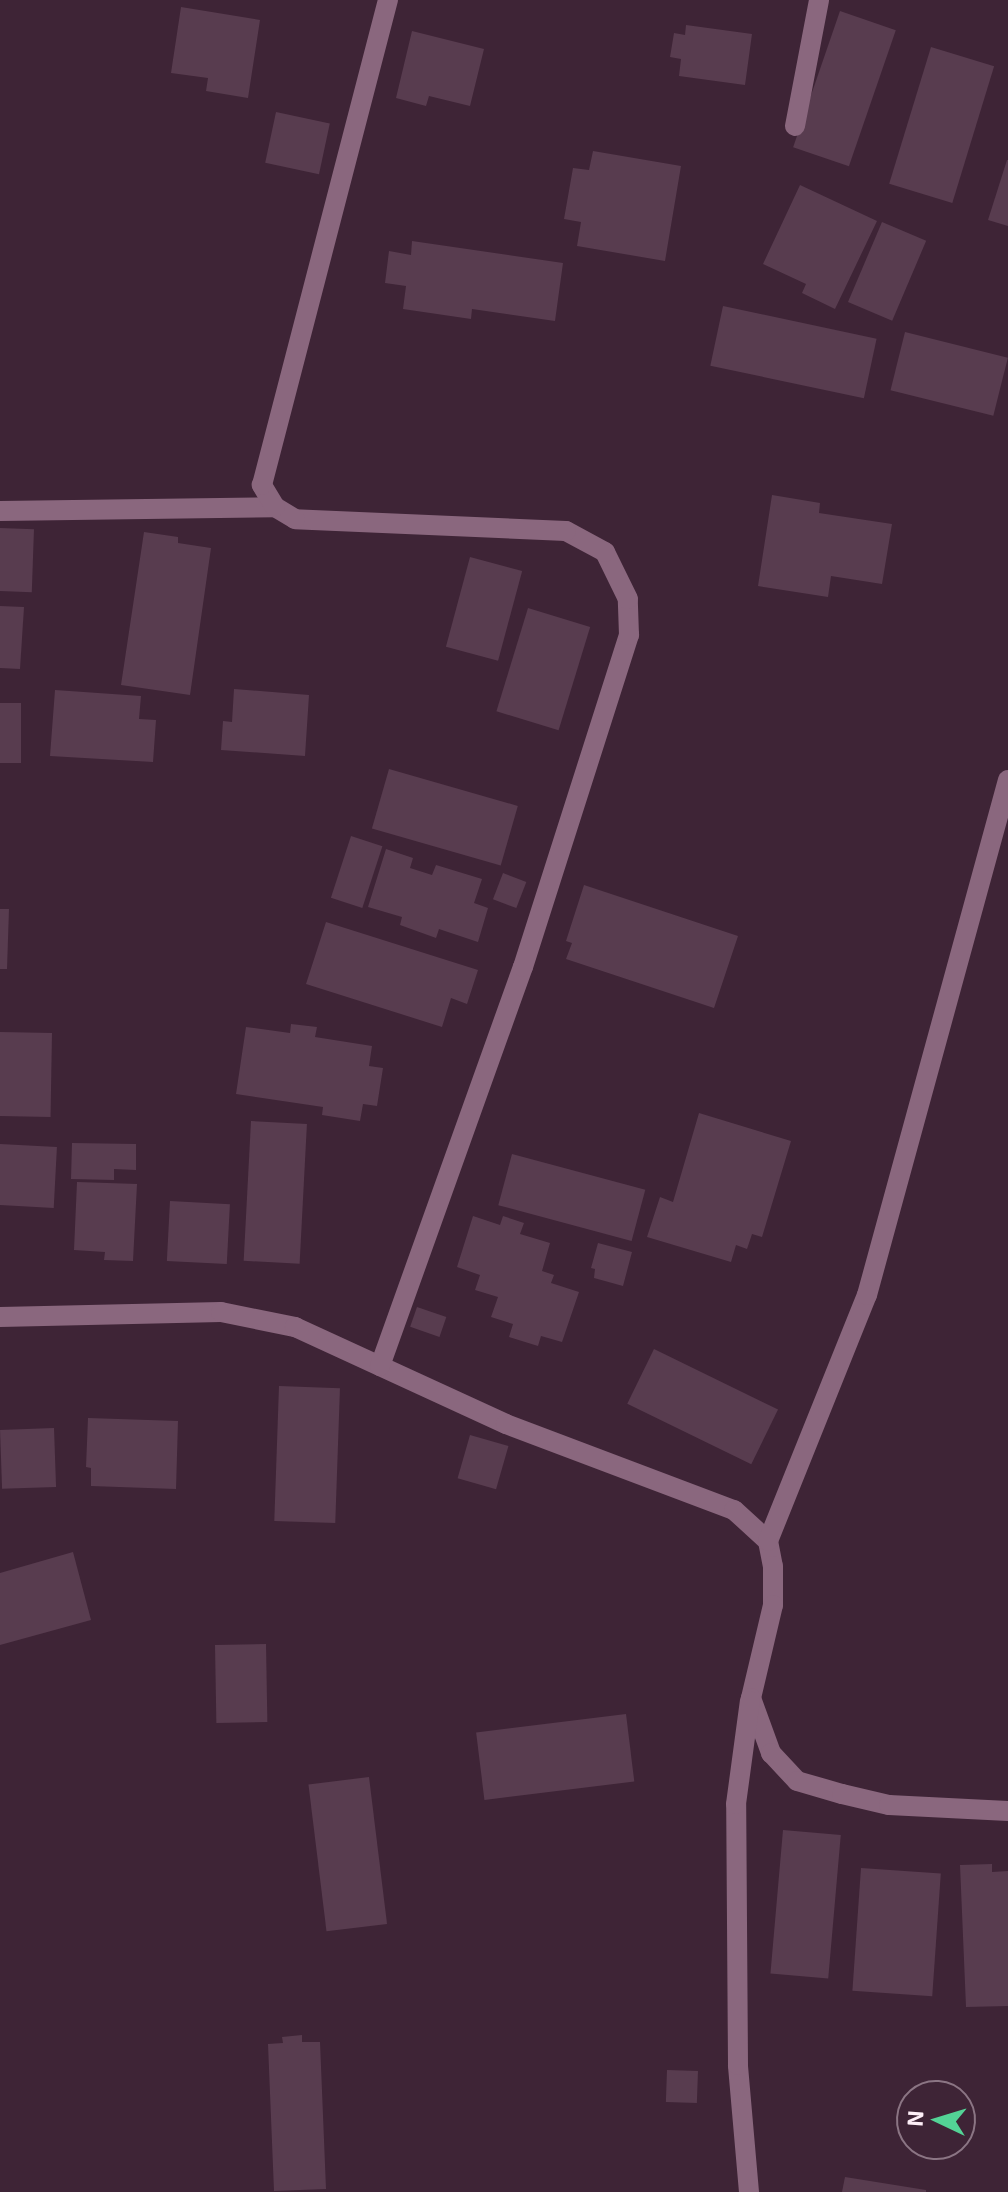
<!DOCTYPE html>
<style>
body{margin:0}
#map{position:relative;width:1008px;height:2192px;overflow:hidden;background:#3e2436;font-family:"Exo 2",sans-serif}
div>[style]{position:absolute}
.building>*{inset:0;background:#583c4f;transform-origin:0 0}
.minor>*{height:20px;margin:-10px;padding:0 10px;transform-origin:10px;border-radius:10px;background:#8a677e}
span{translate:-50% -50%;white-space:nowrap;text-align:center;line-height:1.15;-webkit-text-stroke:7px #3e2436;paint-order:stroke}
.north{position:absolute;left:896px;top:2080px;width:80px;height:80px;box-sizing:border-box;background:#3e2436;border:2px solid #8b7584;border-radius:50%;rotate:274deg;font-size:22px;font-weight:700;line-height:32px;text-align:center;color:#feeff8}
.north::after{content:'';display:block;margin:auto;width:28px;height:36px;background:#53d396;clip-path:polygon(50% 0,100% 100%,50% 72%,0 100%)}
</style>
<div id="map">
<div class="building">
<i style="clip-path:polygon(181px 7px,260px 20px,248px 98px,206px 91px,208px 78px,171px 73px)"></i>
<i style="left:840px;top:11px;width:59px;height:144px;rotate:19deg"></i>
<i style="clip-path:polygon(686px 25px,752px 34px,745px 85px,679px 76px,681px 59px,670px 57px,674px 33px,685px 35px)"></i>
<i style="clip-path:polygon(412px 31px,484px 49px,470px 106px,429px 96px,426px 106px,396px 98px)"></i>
<i style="left:931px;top:47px;width:66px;height:143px;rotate:17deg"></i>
<i style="left:276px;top:112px;width:55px;height:52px;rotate:12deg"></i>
<i style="clip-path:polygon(593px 151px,681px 166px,665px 261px,577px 246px,581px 222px,564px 219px,573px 168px,589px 170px)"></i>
<i style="clip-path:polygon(1007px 160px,1008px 160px,1008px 226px,988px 220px)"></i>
<i style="clip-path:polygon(800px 185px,877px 221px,835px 309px,802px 293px,806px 284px,763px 264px)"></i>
<i style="left:882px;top:222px;width:48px;height:87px;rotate:23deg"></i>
<i style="clip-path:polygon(412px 241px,563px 263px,555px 321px,472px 309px,471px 319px,403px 309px,406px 286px,385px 283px,389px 251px,411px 255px)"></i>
<i style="left:723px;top:306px;width:157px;height:61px;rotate:12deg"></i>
<i style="left:905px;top:332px;width:106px;height:60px;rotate:14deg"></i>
<i style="clip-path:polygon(772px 495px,820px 503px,819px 513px,892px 524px,882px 584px,831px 576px,828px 597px,758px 586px)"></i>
<i style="left:0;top:528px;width:34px;height:63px;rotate:2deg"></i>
<i style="clip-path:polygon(144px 532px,178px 537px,178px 543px,211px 548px,190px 695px,121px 685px)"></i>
<i style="left:470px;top:557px;width:54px;height:93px;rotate:15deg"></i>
<i style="clip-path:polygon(0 606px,24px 607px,20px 669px,0 668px)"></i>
<i style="left:528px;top:608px;width:65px;height:108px;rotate:17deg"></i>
<i style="clip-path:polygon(234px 689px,309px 695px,305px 756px,221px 750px,223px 721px,232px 722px)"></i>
<i style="clip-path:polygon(55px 690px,141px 696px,139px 719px,156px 720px,153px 762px,50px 756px)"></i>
<i style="left:0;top:703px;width:21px;height:60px"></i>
<i style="left:389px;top:769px;width:134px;height:62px;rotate:16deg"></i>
<i style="left:351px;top:836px;width:33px;height:65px;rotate:18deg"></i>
<i style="clip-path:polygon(386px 849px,413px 858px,410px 868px,432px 875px,436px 865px,482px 879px,474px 903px,488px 908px,478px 942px,439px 929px,436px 938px,400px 925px,402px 917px,368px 907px)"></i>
<i style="left:503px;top:873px;width:25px;height:28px;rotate:21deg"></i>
<i style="clip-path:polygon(584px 885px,738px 936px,714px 1008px,566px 959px,572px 943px,566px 941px)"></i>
<i style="clip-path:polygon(0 909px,9px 909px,7px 969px,0 969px)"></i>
<i style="clip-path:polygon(326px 922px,478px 970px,467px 1004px,451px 998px,442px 1027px,306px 984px)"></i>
<i style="clip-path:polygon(291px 1024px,317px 1027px,315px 1037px,372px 1046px,369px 1066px,383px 1068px,377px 1106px,363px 1104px,360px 1121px,322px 1115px,323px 1107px,236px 1094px,246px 1027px,290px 1033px)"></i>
<i style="left:0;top:1032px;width:52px;height:84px;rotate:1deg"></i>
<i style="clip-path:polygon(699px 1113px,791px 1141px,762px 1237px,752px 1234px,747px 1249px,736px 1245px,731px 1262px,647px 1237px,660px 1197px,673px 1202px)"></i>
<i style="left:251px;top:1121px;width:56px;height:140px;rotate:3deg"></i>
<i style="clip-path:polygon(72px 1143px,136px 1144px,136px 1170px,114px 1169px,114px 1180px,71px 1179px)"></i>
<i style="left:0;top:1144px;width:57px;height:61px;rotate:3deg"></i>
<i style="left:512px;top:1154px;width:138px;height:53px;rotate:15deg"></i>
<i style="clip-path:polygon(77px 1182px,137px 1184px,133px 1261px,104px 1260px,105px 1252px,74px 1250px)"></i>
<i style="left:170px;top:1201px;width:60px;height:60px;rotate:3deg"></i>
<i style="clip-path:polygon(473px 1216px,500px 1225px,503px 1216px,524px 1223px,520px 1234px,550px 1243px,542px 1271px,554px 1275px,551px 1283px,579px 1292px,562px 1342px,541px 1336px,538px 1346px,509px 1337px,513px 1324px,491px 1317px,498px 1297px,475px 1290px,480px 1275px,457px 1267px)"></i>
<i style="clip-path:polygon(598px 1243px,632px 1252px,623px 1286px,594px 1278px,595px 1269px,591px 1268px)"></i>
<i style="left:417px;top:1307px;width:31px;height:21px;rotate:19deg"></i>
<i style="left:654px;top:1349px;width:138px;height:61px;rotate:26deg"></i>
<i style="left:279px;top:1386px;width:61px;height:135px;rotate:2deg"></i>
<i style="clip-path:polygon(88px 1418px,178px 1421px,176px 1489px,91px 1486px,91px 1468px,86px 1467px)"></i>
<i style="left:54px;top:1428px;width:59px;height:54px;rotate:88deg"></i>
<i style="left:470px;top:1435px;width:40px;height:45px;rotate:16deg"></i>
<i style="clip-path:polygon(73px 1552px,91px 1620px,0 1645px,0 1573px)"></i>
<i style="left:266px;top:1644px;width:78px;height:51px;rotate:89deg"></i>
<i style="left:626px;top:1714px;width:68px;height:151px;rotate:83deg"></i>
<i style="left:369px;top:1777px;width:148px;height:61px;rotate:83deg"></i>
<i style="left:783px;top:1830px;width:58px;height:144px;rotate:5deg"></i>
<i style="clip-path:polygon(992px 1864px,992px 1872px,1008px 1871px,1008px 2006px,966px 2007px,960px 1865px)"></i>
<i style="left:861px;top:1868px;width:80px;height:123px;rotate:4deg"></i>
<i style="clip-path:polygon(302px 2035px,302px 2042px,320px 2042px,326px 2189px,274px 2191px,268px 2044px,283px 2043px,282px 2037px)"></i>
<i style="left:667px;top:2070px;width:31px;height:32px;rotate:2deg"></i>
<i style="clip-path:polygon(845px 2177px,926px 2190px,926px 2192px,842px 2192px)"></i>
</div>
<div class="minor">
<i style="left:795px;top:126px;width:128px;rotate:-79.2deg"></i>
<i style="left:0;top:511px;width:275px;rotate:-0.8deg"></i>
<i style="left:0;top:1317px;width:221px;rotate:-1.3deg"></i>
<i style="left:221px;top:1312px;width:76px;rotate:11.5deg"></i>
<i style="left:295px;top:1327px;width:232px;rotate:24.7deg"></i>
<i style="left:506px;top:1424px;width:244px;rotate:20.7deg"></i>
<i style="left:734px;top:1510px;width:46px;rotate:42.4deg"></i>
<i style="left:768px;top:1541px;width:25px;rotate:79deg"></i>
<i style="left:773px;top:1566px;width:39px;rotate:90deg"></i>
<i style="left:773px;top:1605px;width:96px;rotate:103.3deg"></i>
<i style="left:751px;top:1698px;width:59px;rotate:70deg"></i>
<i style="left:771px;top:1753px;width:38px;rotate:47deg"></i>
<i style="left:797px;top:1781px;width:47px;rotate:16.1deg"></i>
<i style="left:842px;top:1794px;width:48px;rotate:13.2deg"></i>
<i style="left:889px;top:1805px;width:119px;rotate:2.9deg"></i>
<i style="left:380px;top:1366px;width:424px;rotate:-70.3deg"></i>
<i style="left:523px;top:967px;width:349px;rotate:-72.3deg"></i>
<i style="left:629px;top:635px;width:36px;rotate:-92deg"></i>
<i style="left:628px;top:599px;width:52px;rotate:-116.1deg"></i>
<i style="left:605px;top:552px;width:44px;rotate:-151.7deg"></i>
<i style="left:566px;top:531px;width:271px;rotate:-177.5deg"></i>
<i style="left:295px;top:519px;width:23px;rotate:-149deg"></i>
<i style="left:275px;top:507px;width:26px;rotate:-121deg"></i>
<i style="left:262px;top:485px;width:501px;rotate:-75.44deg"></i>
<i style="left:768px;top:1541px;width:265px;rotate:-68.1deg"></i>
<i style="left:867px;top:1295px;width:534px;rotate:-74.69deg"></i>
<i style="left:749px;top:2192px;width:127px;rotate:-95deg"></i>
<i style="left:738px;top:2065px;width:261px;rotate:-90.4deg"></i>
<i style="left:736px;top:1804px;width:104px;rotate:-82.3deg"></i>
</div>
<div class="north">N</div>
</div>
